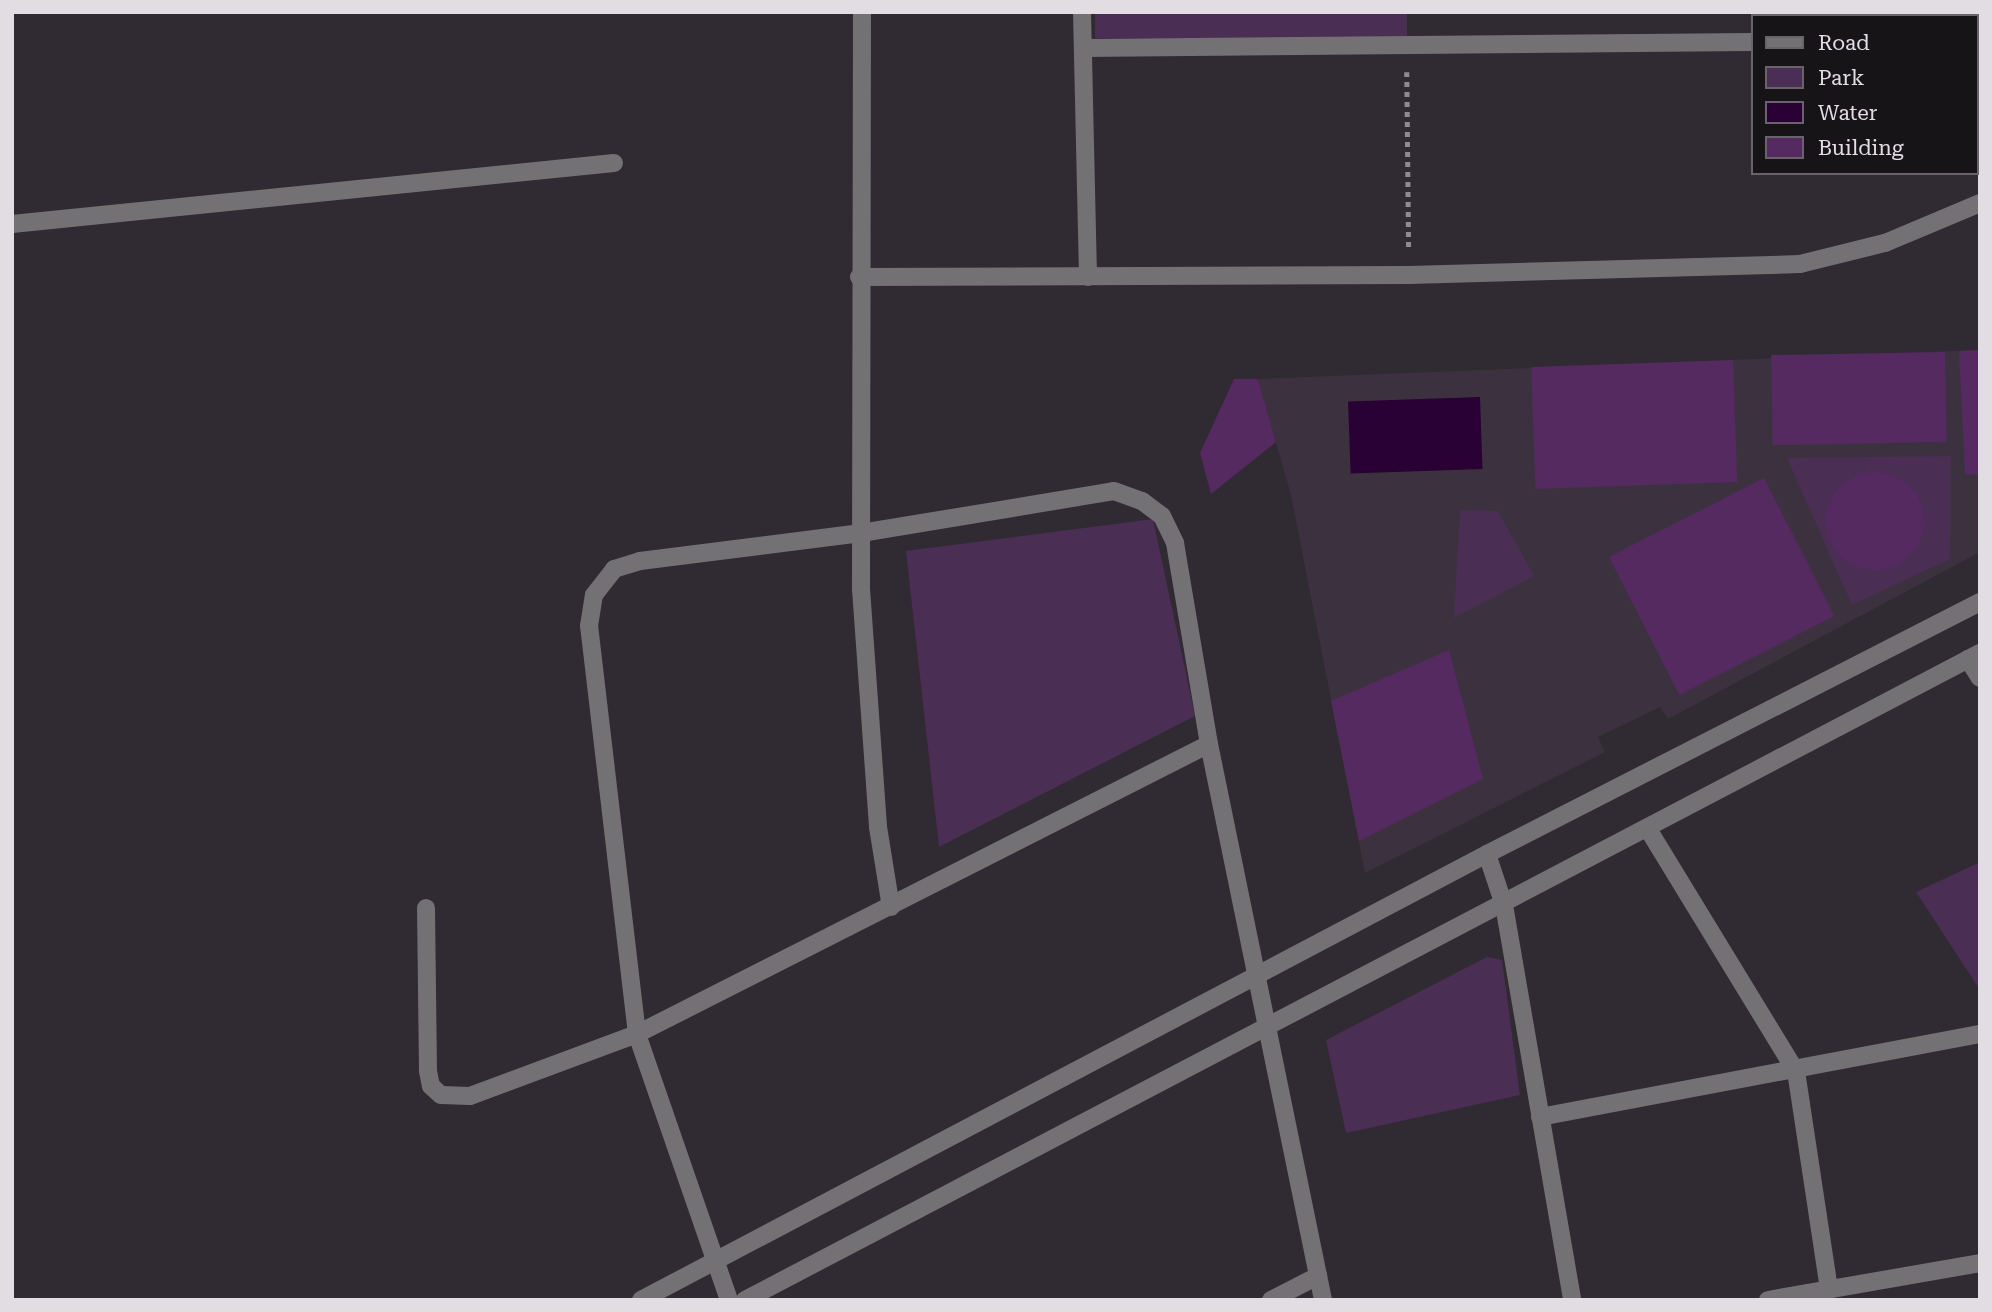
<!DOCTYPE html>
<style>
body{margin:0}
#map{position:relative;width:1992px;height:1312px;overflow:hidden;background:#302a32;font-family:"Roboto Serif",serif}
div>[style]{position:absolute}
.built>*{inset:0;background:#3c323f}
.green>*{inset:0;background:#4a2e53;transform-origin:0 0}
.water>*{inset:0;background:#2a0134;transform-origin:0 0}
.building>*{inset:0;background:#542a60;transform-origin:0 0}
.round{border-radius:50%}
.path>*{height:4.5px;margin-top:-2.25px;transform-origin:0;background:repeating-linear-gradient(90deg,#908b91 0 5px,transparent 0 10px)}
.minor>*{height:18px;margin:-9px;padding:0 9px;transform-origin:9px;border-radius:9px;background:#747175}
span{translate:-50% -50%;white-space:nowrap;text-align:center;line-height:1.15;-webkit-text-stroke:5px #171418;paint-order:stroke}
.frame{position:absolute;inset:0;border:14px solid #e1dde2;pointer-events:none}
.legend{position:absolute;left:1751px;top:14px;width:228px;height:161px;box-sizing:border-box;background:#171418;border:2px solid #686469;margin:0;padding:9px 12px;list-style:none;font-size:21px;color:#e1dde2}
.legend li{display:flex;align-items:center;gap:14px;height:35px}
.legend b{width:35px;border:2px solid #686469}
</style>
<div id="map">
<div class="built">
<i style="clip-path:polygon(1980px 350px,1980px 552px,1668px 719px,1660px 707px,1598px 737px,1605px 752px,1365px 873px,1291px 495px,1258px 379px)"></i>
</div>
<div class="green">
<i style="left:1095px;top:12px;width:312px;height:26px"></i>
<i style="clip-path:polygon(1951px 456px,1950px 559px,1852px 605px,1787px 458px)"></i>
<i style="clip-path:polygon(1460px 510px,1498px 511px,1534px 576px,1454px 618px)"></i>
<i style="clip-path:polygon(1153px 519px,1195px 716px,939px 847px,906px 551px)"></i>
<i style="clip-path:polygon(1980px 862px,1980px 990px,1916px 892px)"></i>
<i style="clip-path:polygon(1487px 957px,1502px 960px,1520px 1095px,1346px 1133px,1326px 1040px)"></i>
</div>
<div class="water">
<i style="left:1480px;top:397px;width:72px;height:132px;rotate:88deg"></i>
</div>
<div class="building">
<i style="clip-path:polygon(1980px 350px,1980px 475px,1965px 474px,1959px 351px)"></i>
<i style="left:1945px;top:352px;width:90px;height:174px;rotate:89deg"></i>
<i style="left:1733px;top:360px;width:122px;height:202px;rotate:88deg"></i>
<i style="clip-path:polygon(1234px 379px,1258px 379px,1276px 442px,1211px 494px,1200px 453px)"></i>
<i class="round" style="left:1826px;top:472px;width:98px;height:98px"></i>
<i style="left:1764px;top:478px;width:155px;height:174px;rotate:63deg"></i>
<i style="clip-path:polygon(1449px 650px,1483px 779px,1359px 841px,1331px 701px)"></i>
</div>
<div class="path">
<i style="left:1407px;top:72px;width:177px;rotate:89.4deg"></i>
</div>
<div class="minor">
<i style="left:862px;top:12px;width:577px;rotate:90.1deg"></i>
<i style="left:861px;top:589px;width:239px;rotate:85.9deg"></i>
<i style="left:878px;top:827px;width:81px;rotate:80.8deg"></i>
<i style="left:1082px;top:12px;width:265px;rotate:88.7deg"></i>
<i style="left:1956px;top:12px;width:5px;rotate:53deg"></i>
<i style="left:1838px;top:16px;width:8px;rotate:-30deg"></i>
<i style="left:1976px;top:43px;width:6px;rotate:51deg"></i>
<i style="left:1083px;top:48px;width:669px;rotate:-0.51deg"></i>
<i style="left:12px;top:224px;width:605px;rotate:-5.79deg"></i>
<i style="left:859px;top:277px;width:550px;rotate:-0.21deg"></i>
<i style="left:1409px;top:275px;width:391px;rotate:-1.6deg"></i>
<i style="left:1800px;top:264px;width:88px;rotate:-13.9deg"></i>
<i style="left:1885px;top:243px;width:103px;rotate:-22.8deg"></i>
<i style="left:1968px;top:659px;width:22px;rotate:58deg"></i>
<i style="left:1648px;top:829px;width:284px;rotate:58.6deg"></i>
<i style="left:1796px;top:1071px;width:221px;rotate:81.4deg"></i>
<i style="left:1487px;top:854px;width:54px;rotate:71.6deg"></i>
<i style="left:1504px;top:905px;width:401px;rotate:80.2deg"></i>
<i style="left:426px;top:908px;width:163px;rotate:89.3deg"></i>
<i style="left:428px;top:1071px;width:15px;rotate:79deg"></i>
<i style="left:431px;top:1086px;width:13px;rotate:42deg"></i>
<i style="left:441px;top:1095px;width:29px;rotate:2deg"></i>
<i style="left:470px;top:1096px;width:178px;rotate:-20.4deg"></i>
<i style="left:637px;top:1034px;width:641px;rotate:-26.88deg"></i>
<i style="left:1540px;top:1117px;width:448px;rotate:-10.7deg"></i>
<i style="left:641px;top:1300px;width:956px;rotate:-27.8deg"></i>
<i style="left:1487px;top:854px;width:554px;rotate:-27.07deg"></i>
<i style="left:729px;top:1300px;width:281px;rotate:-109.1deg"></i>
<i style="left:637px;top:1034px;width:411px;rotate:-96.7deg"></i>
<i style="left:589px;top:626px;width:31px;rotate:-81deg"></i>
<i style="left:594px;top:595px;width:33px;rotate:-52deg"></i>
<i style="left:614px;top:569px;width:27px;rotate:-17deg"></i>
<i style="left:640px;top:561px;width:223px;rotate:-7.2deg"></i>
<i style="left:861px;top:533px;width:256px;rotate:-9.4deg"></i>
<i style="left:1114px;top:491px;width:30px;rotate:20deg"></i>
<i style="left:1142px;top:501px;width:25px;rotate:37deg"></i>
<i style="left:1162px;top:516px;width:30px;rotate:64deg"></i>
<i style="left:1175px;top:543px;width:204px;rotate:80.4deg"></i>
<i style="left:1209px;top:744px;width:568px;rotate:78.41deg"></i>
<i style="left:745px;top:1300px;width:1394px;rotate:-27.65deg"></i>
<i style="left:1271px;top:1300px;width:53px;rotate:-27.1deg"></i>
<i style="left:1768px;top:1300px;width:215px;rotate:-9.9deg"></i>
</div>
<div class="frame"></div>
<ul class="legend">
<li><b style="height:9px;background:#747175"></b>Road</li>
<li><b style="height:19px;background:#4a2e53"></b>Park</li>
<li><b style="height:19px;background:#2a0134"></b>Water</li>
<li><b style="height:19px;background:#542a60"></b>Building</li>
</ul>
</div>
